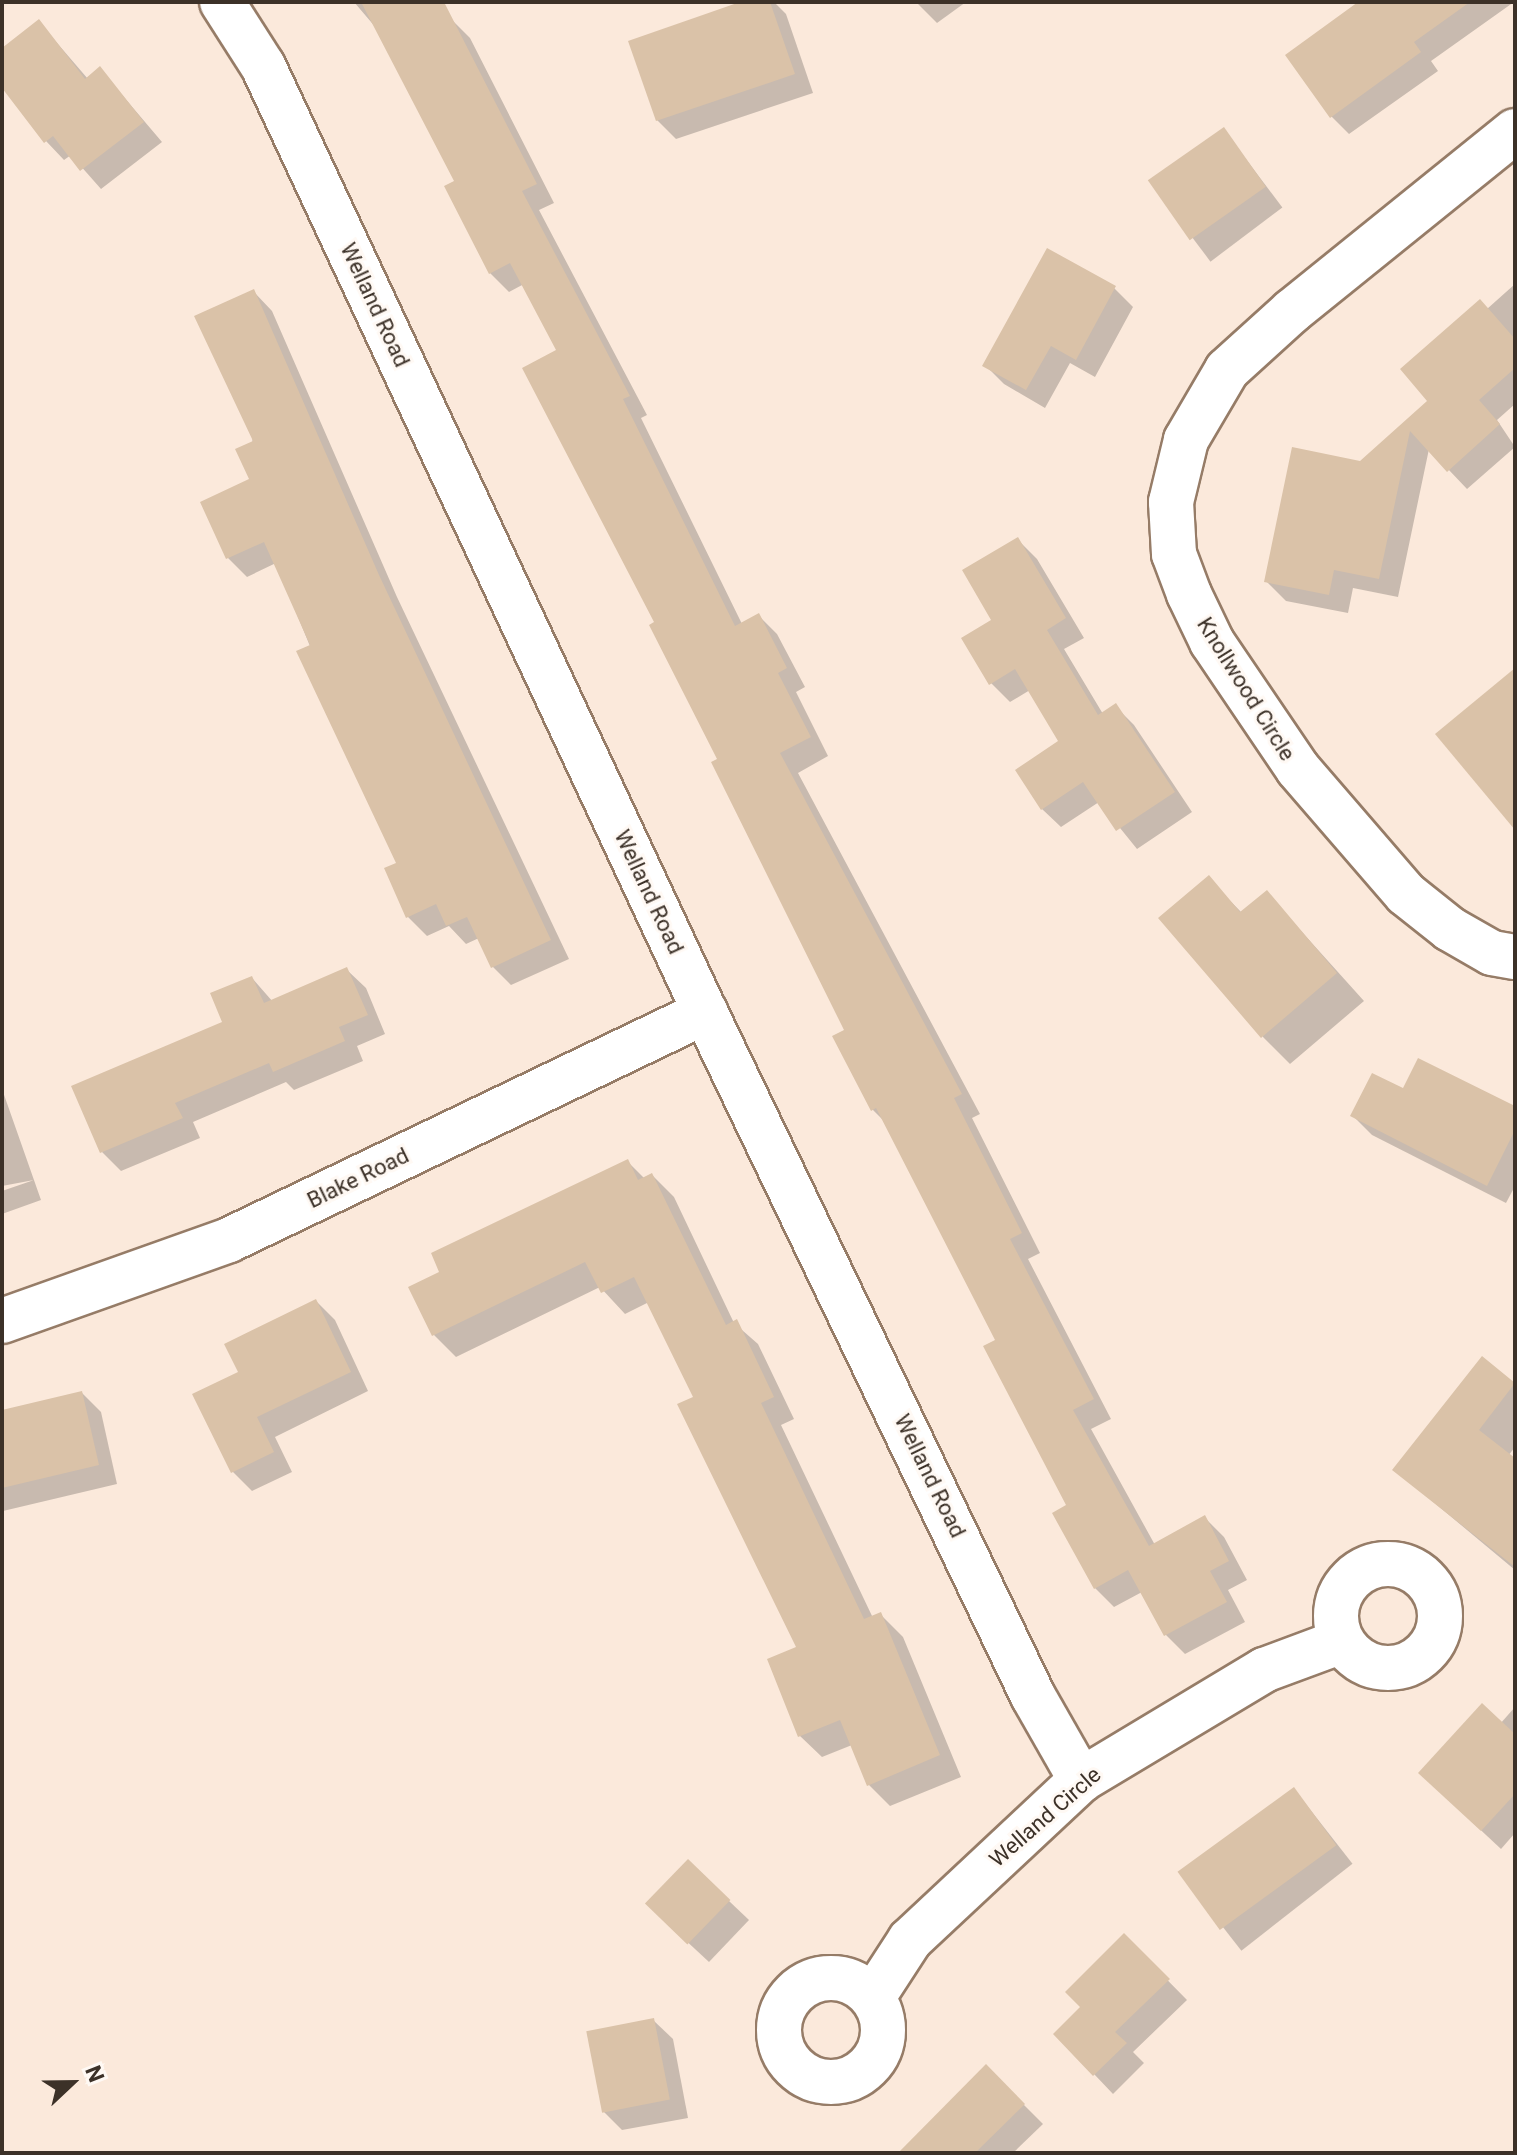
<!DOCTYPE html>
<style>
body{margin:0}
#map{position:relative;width:1517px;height:2155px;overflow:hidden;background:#fbe9db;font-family:Roboto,sans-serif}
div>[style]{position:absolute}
.shadow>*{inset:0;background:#0003;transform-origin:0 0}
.building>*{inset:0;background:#dac2a8;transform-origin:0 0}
.roads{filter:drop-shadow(2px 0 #967c67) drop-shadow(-2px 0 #967c67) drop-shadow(0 2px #967c67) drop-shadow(0 -2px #967c67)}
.minor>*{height:44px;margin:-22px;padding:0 22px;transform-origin:22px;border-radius:22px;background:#fff}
.minor>.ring{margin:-22px;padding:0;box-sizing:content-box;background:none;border:44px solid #fff;border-radius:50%}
span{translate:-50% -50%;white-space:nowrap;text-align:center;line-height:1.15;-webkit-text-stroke:6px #fff9f4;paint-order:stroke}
.street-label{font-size:22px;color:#3c3128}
.frame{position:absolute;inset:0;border:4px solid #3c3128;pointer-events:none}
.north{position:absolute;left:32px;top:2043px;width:80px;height:80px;-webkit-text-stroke:6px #fff9f4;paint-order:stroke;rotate:68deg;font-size:22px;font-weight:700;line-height:32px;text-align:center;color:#3c3128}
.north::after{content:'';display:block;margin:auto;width:28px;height:36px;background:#3c3128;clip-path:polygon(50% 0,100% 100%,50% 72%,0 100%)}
</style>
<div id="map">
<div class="shadow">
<i style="clip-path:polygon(354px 2px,434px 2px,470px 38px,554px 203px,539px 210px,647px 415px,641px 418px,742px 624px,758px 615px,777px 634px,805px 687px,796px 692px,828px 756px,798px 773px,980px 1114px,972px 1118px,1040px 1253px,1028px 1259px,1111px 1419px,1091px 1429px,1155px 1545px,1205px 1518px,1224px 1537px,1247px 1580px,1228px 1590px,1245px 1622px,1185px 1654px,1166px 1635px,1142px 1592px,1114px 1607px,1095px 1588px,1069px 1506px,998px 1341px,884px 1121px,873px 1110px,847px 1030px,656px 623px,558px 351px,524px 284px,509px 292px,490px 273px,456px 182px,377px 29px)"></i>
<i style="clip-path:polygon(746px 2px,774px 2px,786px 14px,813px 93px,676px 139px,657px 120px)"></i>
<i style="clip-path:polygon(916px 2px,966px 2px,937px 23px)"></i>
<i style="clip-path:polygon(1362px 2px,1514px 2px,1431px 61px,1438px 71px,1349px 134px,1331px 116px)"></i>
<i style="clip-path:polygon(39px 22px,88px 79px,100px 69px,162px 142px,101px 189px,71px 155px,64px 160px,46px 141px,2px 84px,2px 51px)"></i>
<i style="left:1224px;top:130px;width:97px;height:90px;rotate:53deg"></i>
<i style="clip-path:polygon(1515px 284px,1515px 404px,1497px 420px,1515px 447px,1467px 489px,1429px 449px,1398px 597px,1353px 588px,1348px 613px,1286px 601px,1267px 582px,1360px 463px,1430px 401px,1487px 309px)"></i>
<i style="clip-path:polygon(1114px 288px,1133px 307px,1095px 377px,1070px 363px,1045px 408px,1004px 384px,985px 365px)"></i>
<i style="clip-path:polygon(254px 292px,272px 311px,397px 597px,569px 959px,511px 985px,492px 966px,479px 938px,466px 944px,449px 926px,427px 936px,408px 917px,399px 864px,276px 563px,247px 577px,228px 558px,252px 480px)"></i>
<i style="clip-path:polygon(1018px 540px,1037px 559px,1084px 638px,1064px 649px,1103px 714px,1115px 706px,1134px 725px,1192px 812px,1137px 849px,1099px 802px,1061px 827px,1042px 809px,1061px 742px,1030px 690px,1010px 702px,991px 683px,994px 621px)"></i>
<i style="clip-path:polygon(1208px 878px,1242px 913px,1266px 892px,1364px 1001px,1290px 1064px,1263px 1037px)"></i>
<i style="clip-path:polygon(347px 970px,366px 988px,385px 1034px,357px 1046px,363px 1061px,294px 1090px,286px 1082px,193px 1122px,200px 1138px,121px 1171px,102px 1152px,225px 1024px,252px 978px,273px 1002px)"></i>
<i style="clip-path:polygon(2px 1089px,41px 1200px,2px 1214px,2px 1191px,34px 1180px,2px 1186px)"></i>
<i style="clip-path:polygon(1404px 1091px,1515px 1109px,1515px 1186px,1506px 1203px,1372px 1135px,1353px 1116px)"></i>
<i style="clip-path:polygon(627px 1161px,645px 1179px,652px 1175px,674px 1197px,734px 1323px,758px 1344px,794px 1419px,781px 1425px,873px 1618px,881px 1615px,903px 1637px,961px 1777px,890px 1806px,868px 1784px,852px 1745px,822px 1757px,800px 1736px,799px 1648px,696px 1398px,649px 1302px,625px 1314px,600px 1287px,456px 1357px,434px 1335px,442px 1273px)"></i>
<i style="clip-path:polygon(316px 1301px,335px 1320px,368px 1391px,275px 1437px,292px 1472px,252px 1491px,233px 1472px,195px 1395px,240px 1373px)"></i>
<i style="clip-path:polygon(1482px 1359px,1515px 1386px,1515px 1447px,1508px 1456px,1515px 1461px,1515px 1570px,1395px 1470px)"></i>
<i style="clip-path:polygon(82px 1393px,101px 1412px,117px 1484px,3px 1511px,2px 1412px)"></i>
<i style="clip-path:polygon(1515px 1707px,1515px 1833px,1501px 1849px,1440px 1792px)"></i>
<i style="left:1294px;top:1789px;width:95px;height:141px;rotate:52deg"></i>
<i style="clip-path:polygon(688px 1862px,749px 1920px,709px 1962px,667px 1923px)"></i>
<i style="clip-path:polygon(1124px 1936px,1187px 2000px,1133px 2052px,1144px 2063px,1113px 2094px,1056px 2034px,1083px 2007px)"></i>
<i style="clip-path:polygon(653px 2020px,673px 2039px,688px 2118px,622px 2130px,603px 2111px)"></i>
<i style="clip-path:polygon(986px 2067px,1043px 2124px,1013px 2153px,901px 2153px)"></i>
</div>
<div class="building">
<i style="clip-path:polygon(361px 2px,444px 2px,537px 184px,522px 191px,630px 396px,623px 399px,735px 626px,759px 613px,787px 668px,778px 673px,811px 737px,780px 753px,962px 1094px,954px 1098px,1022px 1233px,1010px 1239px,1094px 1399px,1073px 1410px,1149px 1546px,1205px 1515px,1229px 1561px,1210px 1571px,1227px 1602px,1164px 1636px,1128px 1570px,1094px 1589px,1052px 1513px,1066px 1505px,983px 1346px,995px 1340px,876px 1108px,871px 1111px,832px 1036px,844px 1030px,711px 762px,717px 759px,649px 625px,654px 622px,522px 368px,556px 350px,510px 263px,489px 274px,444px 186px,454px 181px)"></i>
<i style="clip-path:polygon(740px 2px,770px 2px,795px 74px,656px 121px,628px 41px)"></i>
<i style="clip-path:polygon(1358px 2px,1470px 2px,1414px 42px,1421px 52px,1330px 118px,1285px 55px)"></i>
<i style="clip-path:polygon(39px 19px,85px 79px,100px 66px,144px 122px,80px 171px,53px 136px,44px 143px,2px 88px,2px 48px)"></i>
<i style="left:1224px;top:127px;width:73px;height:93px;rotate:55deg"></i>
<i style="clip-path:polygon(1047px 248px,1116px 286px,1076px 360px,1051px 346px,1026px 390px,982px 366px)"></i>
<i style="clip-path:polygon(254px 289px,379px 575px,551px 940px,491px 968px,467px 917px,446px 926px,436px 904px,406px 918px,384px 868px,396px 863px,296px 651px,310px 645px,264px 542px,226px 559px,200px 502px,249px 479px,235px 449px,253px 441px,194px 316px)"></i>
<i style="clip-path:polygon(1480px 299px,1515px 339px,1515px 368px,1479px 400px,1500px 424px,1447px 472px,1410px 431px,1379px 579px,1334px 570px,1329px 595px,1264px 582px,1292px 447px,1360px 461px,1427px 401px,1400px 369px)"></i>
<i style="clip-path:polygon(1018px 537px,1066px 618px,1047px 630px,1098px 715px,1116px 703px,1175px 792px,1116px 831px,1083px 782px,1041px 810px,1015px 770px,1058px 741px,1015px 669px,989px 685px,961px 638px,991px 620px,962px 570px)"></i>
<i style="clip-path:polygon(1515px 668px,1515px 830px,1435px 734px)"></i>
<i style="clip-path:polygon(1209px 875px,1240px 912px,1267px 890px,1337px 973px,1261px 1038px,1158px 918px)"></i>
<i style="clip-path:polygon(347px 967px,368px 1015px,339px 1027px,345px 1041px,273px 1072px,269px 1063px,175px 1103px,183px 1118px,100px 1153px,71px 1086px,222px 1022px,210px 993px,252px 976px,264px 1003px)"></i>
<i style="clip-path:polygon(1418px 1058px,1515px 1106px,1515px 1130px,1487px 1186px,1350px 1116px,1372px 1073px,1403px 1088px)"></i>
<i style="clip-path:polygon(628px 1159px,638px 1180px,652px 1173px,726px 1325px,737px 1319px,774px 1397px,761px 1403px,864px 1619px,881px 1612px,940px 1755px,867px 1786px,840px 1720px,798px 1737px,767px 1659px,796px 1647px,677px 1404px,693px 1397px,634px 1277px,601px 1293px,585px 1262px,432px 1336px,408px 1287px,439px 1272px,431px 1253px)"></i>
<i style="clip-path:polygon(316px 1299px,351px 1372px,257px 1417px,274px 1452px,231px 1473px,192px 1394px,238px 1372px,224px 1344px)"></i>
<i style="clip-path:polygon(1482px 1356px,1515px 1383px,1479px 1430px,1515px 1458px,1515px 1567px,1392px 1470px)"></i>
<i style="clip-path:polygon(82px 1391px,99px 1465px,2px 1488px,2px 1410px)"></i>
<i style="clip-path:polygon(1482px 1703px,1515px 1734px,1515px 1794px,1481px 1831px,1418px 1773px)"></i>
<i style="left:1294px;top:1787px;width:72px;height:144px;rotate:54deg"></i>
<i style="left:688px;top:1859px;width:59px;height:62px;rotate:44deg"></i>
<i style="clip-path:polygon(1124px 1933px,1170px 1979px,1115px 2032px,1127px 2043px,1093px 2076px,1053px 2034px,1080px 2007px,1065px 1992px)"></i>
<i style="left:654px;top:2018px;width:83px;height:69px;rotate:79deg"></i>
<i style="clip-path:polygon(986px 2064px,1025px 2104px,975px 2153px,898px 2153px)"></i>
</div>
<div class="roads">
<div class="minor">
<i style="left:222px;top:2px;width:76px;rotate:57.4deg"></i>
<i style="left:263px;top:66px;width:1044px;rotate:64.96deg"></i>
<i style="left:705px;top:1012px;width:759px;rotate:64.38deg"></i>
<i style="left:1033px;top:1696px;width:97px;rotate:60.3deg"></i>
<i style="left:1515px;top:131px;width:287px;rotate:141.1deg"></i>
<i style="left:1292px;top:311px;width:88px;rotate:137.8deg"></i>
<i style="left:1227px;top:370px;width:81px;rotate:120.4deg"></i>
<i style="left:1186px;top:440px;width:64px;rotate:103.6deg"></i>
<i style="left:1171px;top:502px;width:52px;rotate:86.7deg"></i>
<i style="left:1174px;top:554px;width:43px;rotate:69.4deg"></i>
<i style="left:1189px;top:594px;width:53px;rotate:64.4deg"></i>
<i style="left:1212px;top:642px;width:153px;rotate:55.9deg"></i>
<i style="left:1298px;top:769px;width:165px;rotate:49.2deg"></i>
<i style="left:1406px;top:894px;width:56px;rotate:38.5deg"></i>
<i style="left:1450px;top:929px;width:48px;rotate:29.7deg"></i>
<i style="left:1492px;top:953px;width:23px;rotate:10deg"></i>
<i style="left:2px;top:1321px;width:241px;rotate:-19.6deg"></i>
<i style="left:229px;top:1240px;width:528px;rotate:-25.59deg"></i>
<i class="ring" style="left:1336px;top:1564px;width:60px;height:60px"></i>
<i class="ring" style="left:779px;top:1978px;width:60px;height:60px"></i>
<i style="left:873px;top:1997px;width:68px;rotate:-57deg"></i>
<i style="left:910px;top:1940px;width:234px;rotate:-43.1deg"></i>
<i style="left:1081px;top:1780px;width:214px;rotate:-31deg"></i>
<i style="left:1264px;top:1670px;width:83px;rotate:-20.4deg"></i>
</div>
</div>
<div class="street-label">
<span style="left:375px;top:305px;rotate:65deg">Welland Road</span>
<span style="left:1246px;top:689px;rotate:58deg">Knollwood Circle</span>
<span style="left:649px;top:892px;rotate:65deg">Welland Road</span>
<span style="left:358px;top:1178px;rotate:-26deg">Blake Road</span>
<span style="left:930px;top:1476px;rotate:64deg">Welland Road</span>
<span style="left:1045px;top:1817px;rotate:-41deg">Welland Circle</span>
</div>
<div class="frame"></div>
<div class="north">N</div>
</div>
